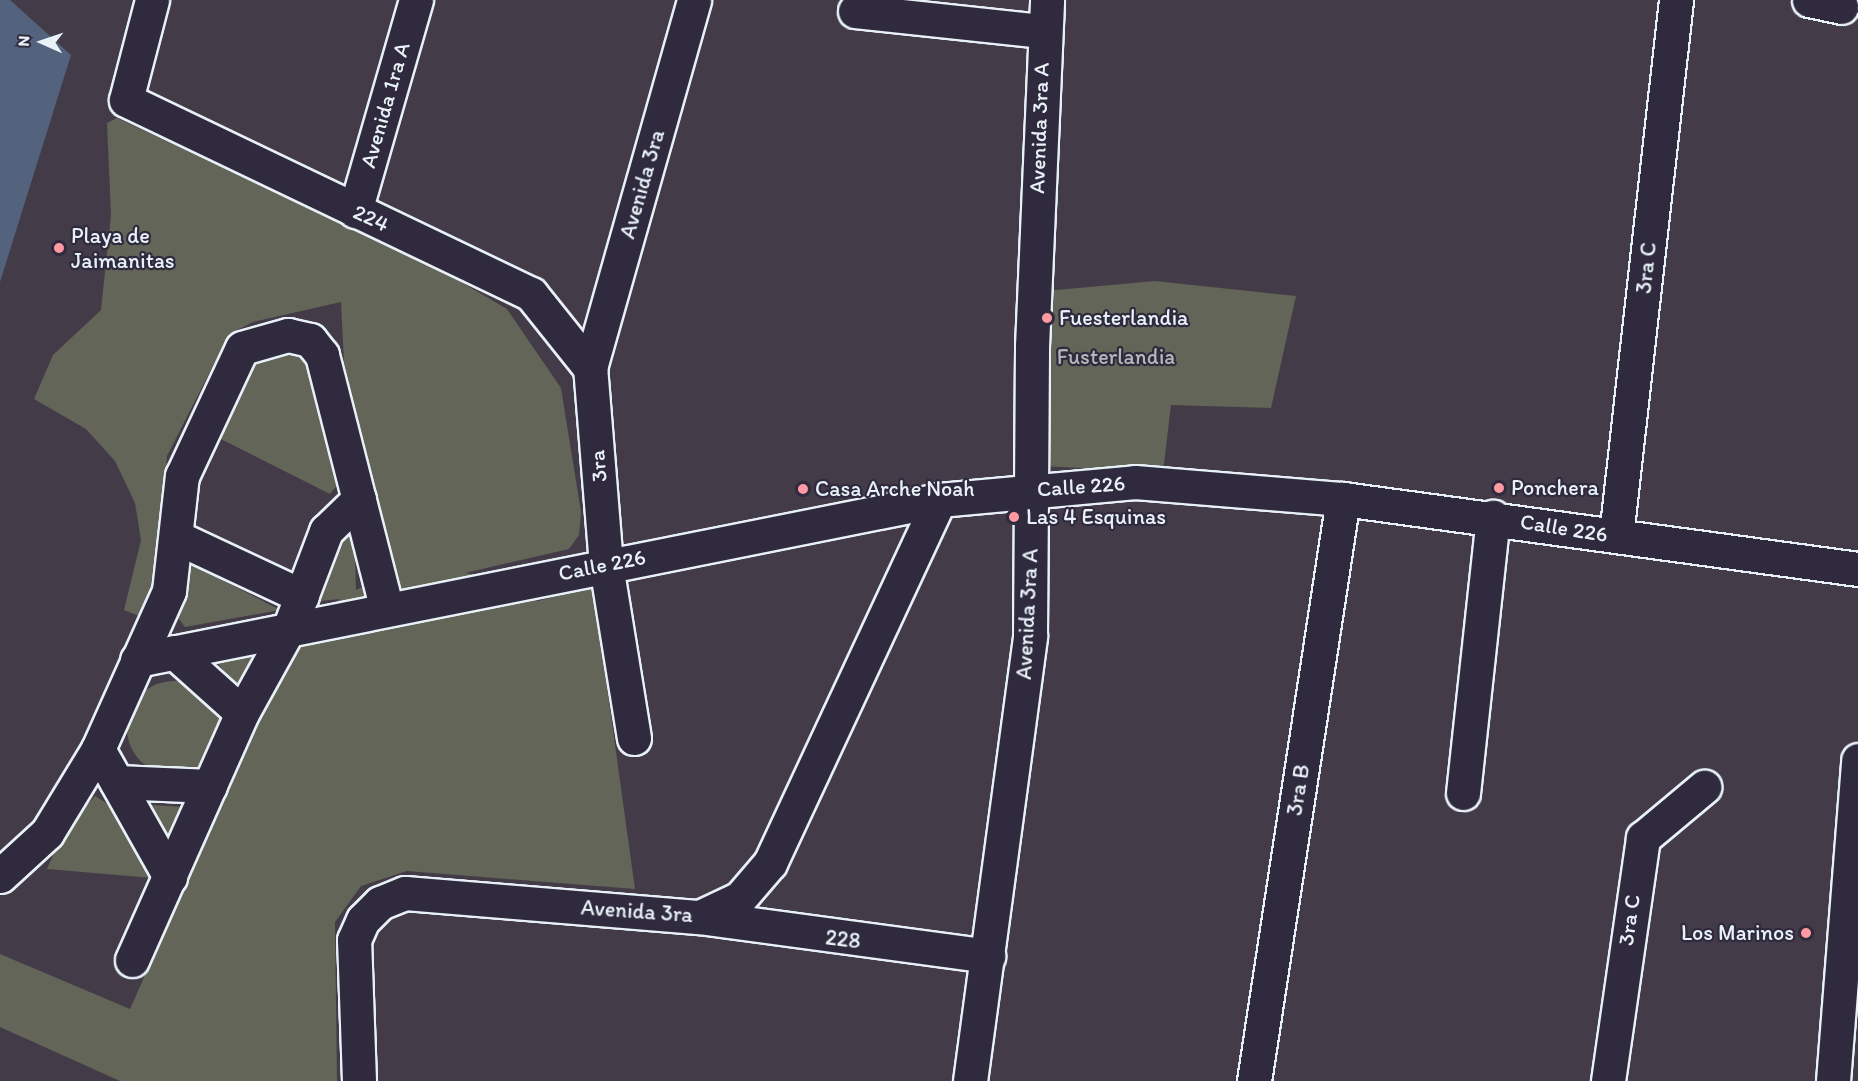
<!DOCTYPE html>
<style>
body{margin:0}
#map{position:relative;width:1858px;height:1081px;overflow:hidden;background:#443b48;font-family:Itim,sans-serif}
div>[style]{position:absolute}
.green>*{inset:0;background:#626557}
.round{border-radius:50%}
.water>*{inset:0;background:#53637d}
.roads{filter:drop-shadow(2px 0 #e8f1f8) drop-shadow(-2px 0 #e8f1f8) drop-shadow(0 2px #e8f1f8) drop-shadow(0 -2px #e8f1f8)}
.minor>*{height:33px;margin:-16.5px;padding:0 16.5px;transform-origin:16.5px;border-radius:16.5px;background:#2f2a3d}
.highway>*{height:33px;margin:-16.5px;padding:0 16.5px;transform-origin:16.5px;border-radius:16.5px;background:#2f2a3d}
.dots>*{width:16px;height:16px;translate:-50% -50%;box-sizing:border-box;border:3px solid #2f2a3d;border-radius:50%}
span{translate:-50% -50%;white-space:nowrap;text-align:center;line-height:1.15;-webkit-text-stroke:4.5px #2f2a3d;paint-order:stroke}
.street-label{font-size:22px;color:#e8f1f8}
.poi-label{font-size:22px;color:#e8f1f8}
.left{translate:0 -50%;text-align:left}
.right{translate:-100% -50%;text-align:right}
.park-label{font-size:22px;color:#b2b9b8}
.north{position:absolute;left:12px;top:12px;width:60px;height:60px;-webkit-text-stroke:4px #2f2a3d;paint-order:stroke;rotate:273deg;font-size:16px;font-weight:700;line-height:24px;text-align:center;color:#e8f1f8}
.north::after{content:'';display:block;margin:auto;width:21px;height:27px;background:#e8f1f8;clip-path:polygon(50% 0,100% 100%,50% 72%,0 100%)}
</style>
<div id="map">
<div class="green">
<i style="clip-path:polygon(117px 118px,439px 269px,507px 309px,561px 388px,581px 512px,579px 535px,569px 549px,465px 573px,488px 576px,538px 601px,593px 586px,635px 889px,407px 871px,361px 886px,335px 922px,337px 1081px,120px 1081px,0 1027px,0 954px,130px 1009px,293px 643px,340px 599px,320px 601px,316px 596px,347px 532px,355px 549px,356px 590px,392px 573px,344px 362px,341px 302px,253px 322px,229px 334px,167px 456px,159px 557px,144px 618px,124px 610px,141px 540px,135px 503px,115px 461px,86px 429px,34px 399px,53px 355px,101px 310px,111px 215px,107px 123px)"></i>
<i style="clip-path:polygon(1155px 281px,1296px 296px,1271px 408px,1171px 405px,1163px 472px,1041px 466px,1045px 291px)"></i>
<i style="clip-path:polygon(294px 351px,314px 376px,326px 439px,341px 480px,330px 494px,217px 437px,246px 370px,259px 355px)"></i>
<i style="clip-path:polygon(189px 563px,280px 610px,185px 627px,175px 614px)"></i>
<i style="clip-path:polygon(258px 651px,238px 688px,215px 660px)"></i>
<i class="round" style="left:127px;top:681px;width:94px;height:94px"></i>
<i style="clip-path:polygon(95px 796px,111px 806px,152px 878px,47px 869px,64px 830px)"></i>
<i style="clip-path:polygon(152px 805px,184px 807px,169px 840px)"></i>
</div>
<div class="water">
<i style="clip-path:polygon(0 0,10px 0,71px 55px,0 282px)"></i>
</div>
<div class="roads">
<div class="minor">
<i style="left:152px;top:0;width:103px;rotate:104.6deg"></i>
<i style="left:126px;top:100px;width:449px;rotate:25.6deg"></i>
<i style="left:531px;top:294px;width:95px;rotate:51.4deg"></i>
<i style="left:1809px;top:0;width:33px;rotate:12deg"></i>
<i style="left:855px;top:11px;width:189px;rotate:6.1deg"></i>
<i style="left:355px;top:211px;width:220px;rotate:-73.9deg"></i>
<i style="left:1616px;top:536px;width:539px;rotate:-83.61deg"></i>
<i style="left:176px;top:537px;width:139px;rotate:25.1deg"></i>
<i style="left:174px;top:652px;width:91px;rotate:41.9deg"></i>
<i style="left:137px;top:660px;width:818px;rotate:-11.28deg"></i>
<i style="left:939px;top:500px;width:197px;rotate:-5.2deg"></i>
<i style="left:1135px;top:482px;width:209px;rotate:4.7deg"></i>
<i style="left:1343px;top:499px;width:520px;rotate:7.74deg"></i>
<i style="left:634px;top:738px;width:175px;rotate:-99.2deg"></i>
<i style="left:606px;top:565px;width:198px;rotate:-94.6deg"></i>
<i style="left:590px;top:368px;width:382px;rotate:-74.2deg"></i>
<i style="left:98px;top:749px;width:147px;rotate:60.6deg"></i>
<i style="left:117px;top:782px;width:93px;rotate:2.5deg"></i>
<i style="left:1463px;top:793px;width:278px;rotate:-83.8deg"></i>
<i style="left:0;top:876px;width:64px;rotate:-42.5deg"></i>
<i style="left:47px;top:833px;width:98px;rotate:-58.7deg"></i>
<i style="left:98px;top:749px;width:173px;rotate:-65.8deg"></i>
<i style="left:169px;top:591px;width:116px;rotate:-83.6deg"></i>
<i style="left:182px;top:476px;width:141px;rotate:-64.9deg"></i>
<i style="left:242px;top:348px;width:48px;rotate:-15.8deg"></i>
<i style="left:288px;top:335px;width:23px;rotate:13deg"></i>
<i style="left:310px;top:340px;width:19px;rotate:51deg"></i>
<i style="left:322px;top:355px;width:260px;rotate:75.7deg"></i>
<i style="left:700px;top:917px;width:291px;rotate:7.7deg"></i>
<i style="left:132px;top:960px;width:270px;rotate:-66deg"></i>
<i style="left:242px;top:713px;width:99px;rotate:-61.1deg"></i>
<i style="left:290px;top:626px;width:102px;rotate:-69.2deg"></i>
<i style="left:326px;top:531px;width:46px;rotate:-44.1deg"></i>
<i style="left:359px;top:1081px;width:141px;rotate:-92deg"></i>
<i style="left:354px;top:940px;width:22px;rotate:-66deg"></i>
<i style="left:363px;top:920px;width:24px;rotate:-45deg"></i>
<i style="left:380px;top:903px;width:27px;rotate:-22deg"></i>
<i style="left:405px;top:893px;width:296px;rotate:4.7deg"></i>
<i style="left:700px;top:917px;width:44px;rotate:-25.4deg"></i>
<i style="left:740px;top:898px;width:46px;rotate:-49.4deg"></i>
<i style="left:770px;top:863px;width:400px;rotate:-65deg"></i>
<i style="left:970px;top:1081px;width:449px;rotate:-82.3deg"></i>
<i style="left:1030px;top:636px;width:290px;rotate:-89.6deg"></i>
<i style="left:1032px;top:346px;width:346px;rotate:-87.5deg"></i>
<i style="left:1254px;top:1081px;width:589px;rotate:-81.31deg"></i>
<i style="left:1608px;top:1081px;width:246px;rotate:-81.8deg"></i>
<i style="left:1643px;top:838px;width:80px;rotate:-39.9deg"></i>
</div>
<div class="highway">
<i style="left:1833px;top:1081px;width:322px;rotate:-85.5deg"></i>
</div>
</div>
<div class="dots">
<i style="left:59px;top:248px;background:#ff9aa2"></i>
<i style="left:1047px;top:318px;background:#ff9aa2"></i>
<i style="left:1499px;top:488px;background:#ff9aa2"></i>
<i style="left:803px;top:489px;background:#ff9aa2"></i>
<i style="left:1014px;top:517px;background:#ff9aa2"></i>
<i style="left:1806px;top:933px;background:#ff9aa2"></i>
</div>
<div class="street-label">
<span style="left:385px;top:105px;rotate:-74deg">Avenida 1ra A</span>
<span style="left:1039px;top:128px;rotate:-88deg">Avenida 3ra A</span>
<span style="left:642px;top:184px;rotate:-74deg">Avenida 3ra</span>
<span style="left:371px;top:218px;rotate:25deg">224</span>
<span style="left:1646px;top:268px;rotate:-84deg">3ra C</span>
<span style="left:598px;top:466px;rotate:-95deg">3ra</span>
<span style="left:1081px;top:486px;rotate:-4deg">Calle 226</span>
<span style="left:1564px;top:528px;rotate:9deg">Calle 226</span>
<span style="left:602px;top:565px;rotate:-11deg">Calle 226</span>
<span style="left:1027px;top:614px;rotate:-87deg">Avenida 3ra A</span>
<span style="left:1298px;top:790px;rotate:-81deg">3ra B</span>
<span style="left:637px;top:911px;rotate:4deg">Avenida 3ra</span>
<span style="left:1629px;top:920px;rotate:-82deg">3ra C</span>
<span style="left:843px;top:939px;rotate:7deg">228</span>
</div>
<div class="poi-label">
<span class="left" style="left:71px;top:248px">Playa de<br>Jaimanitas</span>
<span class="left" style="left:1059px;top:318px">Fuesterlandia</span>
<span class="left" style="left:1511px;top:488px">Ponchera</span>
<span class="left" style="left:815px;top:489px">Casa Arche Noah</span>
<span class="left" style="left:1026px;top:517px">Las 4 Esquinas</span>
<span class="right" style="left:1794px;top:933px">Los Marinos</span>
</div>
<div class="park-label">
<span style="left:1116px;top:357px">Fusterlandia</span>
</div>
<div class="north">N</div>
</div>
